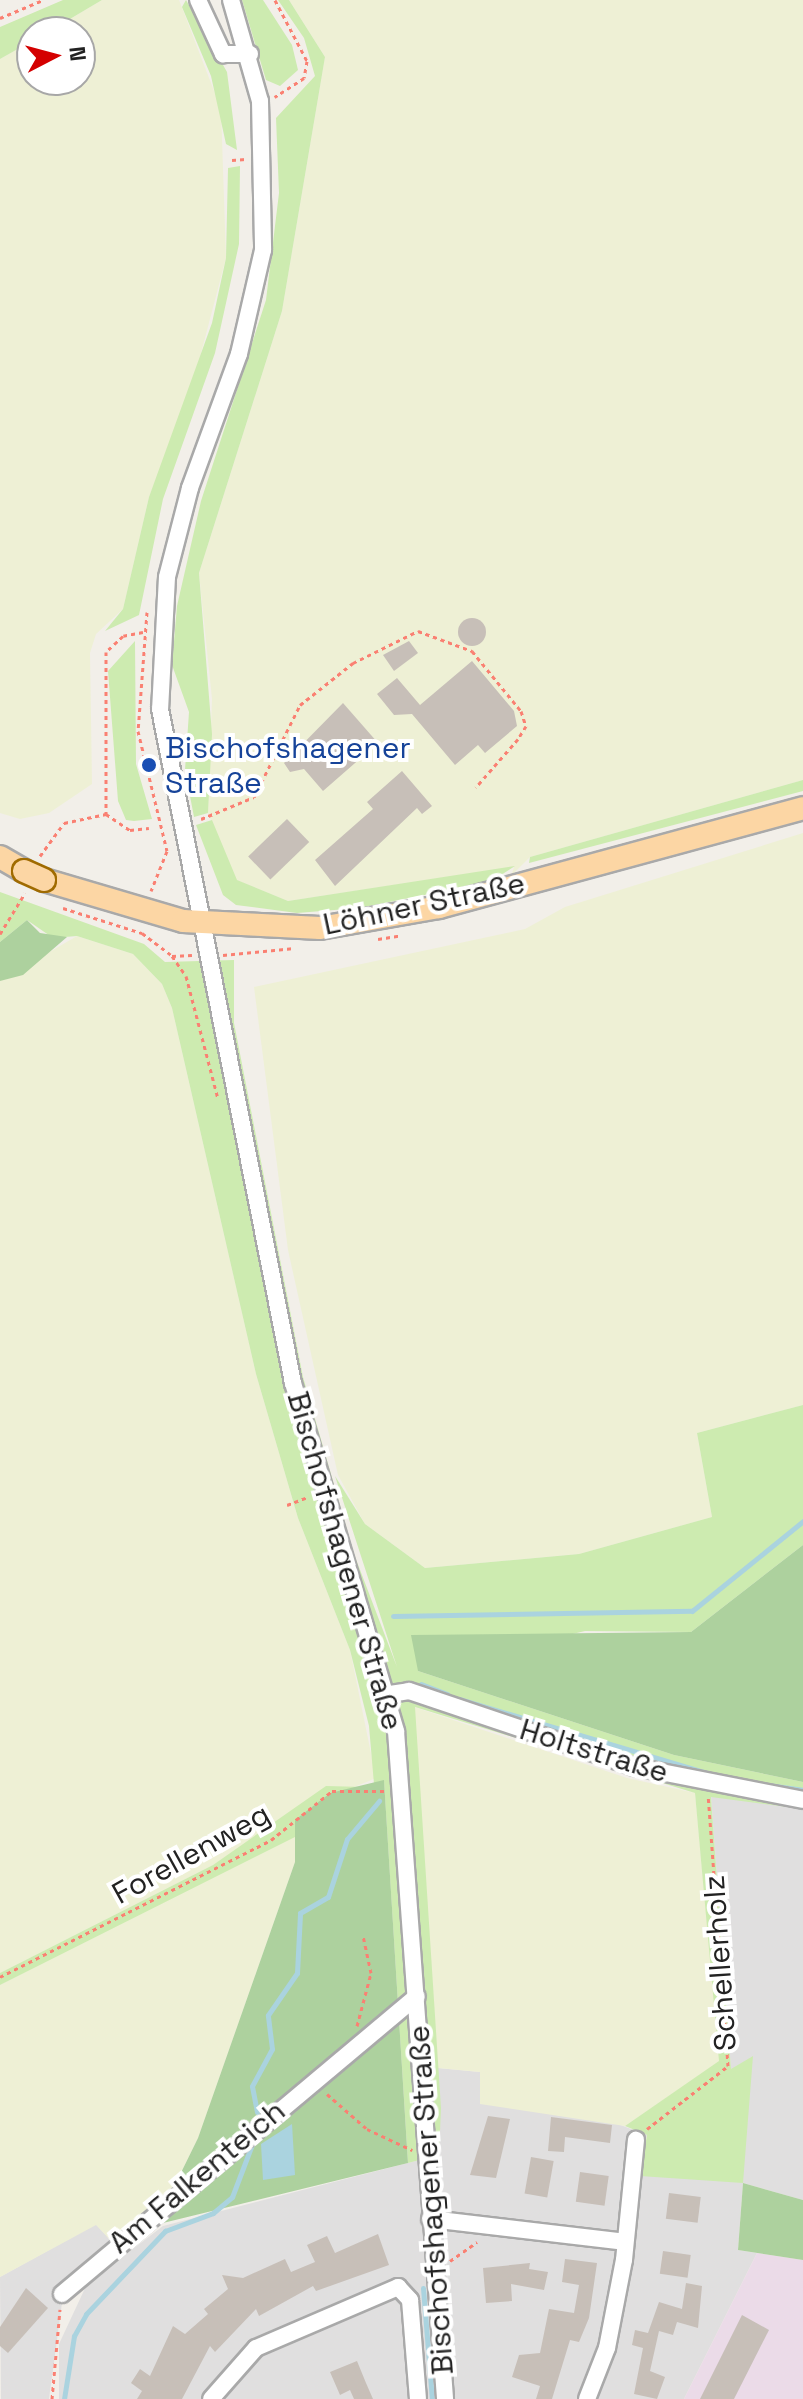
<!DOCTYPE html>
<meta charset="utf-8">
<style>
body{margin:0}
#map{position:relative;width:803px;height:2399px;overflow:hidden;background:#f2efe9;font-family:"Space Grotesk",sans-serif}
div>[style]{position:absolute}
.residential>*{inset:0;background:#e0dfdf}
.industrial>*{inset:0;background:#ebdbe8}
.farmland>*{inset:0;background:#eef0d5}
.grass>*{inset:0;background:#cdebb0}
.forest>*{inset:0;background:#add19e}
.water>*{inset:0;background:#aad3df}
.stream>*{height:5px;margin:-2.5px;padding:0 2.5px;transform-origin:2.5px;border-radius:2.5px;background:#aad3df}
.building>*{inset:0;background:#c7bfb8;transform-origin:0 0}
.round{border-radius:50%}
.path>*{height:3px;margin-top:-1.5px;transform-origin:0;background:repeating-linear-gradient(90deg,#fa8072 0 4px,transparent 0 8px)}
.roads{filter:drop-shadow(2px 0 #a9a9a9) drop-shadow(-2px 0 #a9a9a9) drop-shadow(0 2px #a9a9a9) drop-shadow(0 -2px #a9a9a9)}
.minor>*{height:16px;margin:-8px;padding:0 8px;transform-origin:8px;border-radius:8px;background:#fff}
.major>*{height:22px;margin:-11px;padding:0 11px;transform-origin:11px;border-radius:11px;background:#fcd6a4}
.bridges{filter:drop-shadow(2px 0 #a06b00) drop-shadow(-2px 0 #a06b00) drop-shadow(0 2px #a06b00) drop-shadow(0 -2px #a06b00)}
.major-bridge>*{height:22px;margin:-11px;padding:0 11px;transform-origin:11px;border-radius:11px;background:#fcd6a4}
.dots>*{width:22px;height:22px;translate:-50% -50%;box-sizing:border-box;border:4px solid #fff;border-radius:50%}
span{translate:-50% -50%;white-space:nowrap;text-align:center;line-height:1.15;-webkit-text-stroke:8px #fff;paint-order:stroke}
.transit-label{font-size:30px;color:#164399}
.left{translate:0 -50%;text-align:left}
.street-label{font-size:30px;color:#222}
.north{position:absolute;left:16px;top:16px;width:80px;height:80px;box-sizing:border-box;background:#fff;border:2px solid #a7a7a7;border-radius:50%;rotate:84deg;font-size:22px;font-weight:700;line-height:32px;text-align:center;color:#222}
.north::after{content:'';display:block;margin:auto;width:28px;height:36px;background:#d40000;clip-path:polygon(50% 0,100% 100%,50% 72%,0 100%)}
</style>
<div id="map">
<div class="residential">
<i style="clip-path:polygon(711px 1796px,803px 1809px,803px 2200px,743px 2183px,738px 2250px,757px 2253px,684px 2399px,59px 2399px,59px 2344px,87px 2284px,163px 2226px,439px 2155px,438px 2068px,480px 2072px,647px 2135px,642px 2154px,752px 2057px,731px 2070px)"></i>
<i style="clip-path:polygon(96px 2224px,112px 2242px,64px 2288px,49px 2399px,1px 2399px,0 2277px)"></i>
</div>
<div class="industrial">
<i style="clip-path:polygon(757px 2253px,803px 2260px,803px 2399px,684px 2399px)"></i>
</div>
<div class="farmland">
<i style="clip-path:polygon(102px 0,179px 0,221px 109px,226px 258px,190px 395px,149px 497px,123px 609px,96px 634px,90px 653px,92px 784px,49px 813px,20px 819px,0 813px,0 59px,32px 41px,32px 80px,80px 80px,80px 32px,48px 32px)"></i>
<i style="clip-path:polygon(289px 0,803px 0,803px 780px,530px 857px,511px 876px,514px 867px,288px 901px,236px 880px,208px 813px,212px 699px,199px 573px,282px 311px,325px 57px)"></i>
<i style="clip-path:polygon(803px 833px,803px 1405px,697px 1433px,712px 1517px,579px 1554px,425px 1568px,365px 1524px,338px 1475px,288px 1250px,254px 987px,525px 929px,565px 907px)"></i>
<i style="clip-path:polygon(77px 936px,133px 954px,162px 984px,172px 1008px,256px 1374px,298px 1518px,350px 1650px,376px 1778px,289px 1814px,213px 1865px,0 1973px,0 981px)"></i>
<i style="clip-path:polygon(414px 1707px,627px 1778px,695px 1793px,720px 2061px,625px 2126px,480px 2104px,480px 2072px,438px 2068px)"></i>
<i style="clip-path:polygon(285px 1837px,295px 1837px,295px 1862px,198px 2138px,172px 2191px,112px 2242px,96px 2225px,0 2277px,0 1985px)"></i>
</div>
<div class="grass">
<i style="clip-path:polygon(63px 0,102px 0,48px 32px,32px 32px,32px 41px,0 59px,0 27px)"></i>
<i style="clip-path:polygon(186px 0,227px 72px,237px 150px,226px 144px,211px 76px,182px 7px)"></i>
<i style="clip-path:polygon(242px 0,263px 0,292px 45px,298px 70px,280px 86px,266px 80px)"></i>
<i style="clip-path:polygon(278px 0,289px 0,325px 57px,282px 311px,199px 573px,212px 734px,208px 813px,194px 817px,185px 770px,189px 712px,172px 665px,177px 606px,201px 501px,266px 300px,279px 193px,276px 118px,315px 76px,304px 38px)"></i>
<i style="clip-path:polygon(240px 166px,239px 244px,215px 353px,163px 499px,139px 615px,105px 631px,123px 609px,149px 497px,212px 323px,226px 258px,228px 168px)"></i>
<i style="clip-path:polygon(135px 641px,136px 764px,152px 819px,134px 821px,126px 820px,118px 801px,108px 671px)"></i>
<i style="clip-path:polygon(803px 780px,803px 791px,529px 863px,530px 857px)"></i>
<i style="clip-path:polygon(212px 820px,237px 880px,288px 901px,515px 866px,490px 882px,359px 908px,297px 913px,236px 905px,223px 895px,196px 825px)"></i>
<i style="clip-path:polygon(0 892px,144px 944px,165px 962px,234px 960px,234px 1023px,303px 1377px,354px 1554px,397px 1667px,335px 1476px,365px 1524px,425px 1568px,579px 1554px,712px 1517px,697px 1433px,803px 1405px,803px 1545px,691px 1632px,585px 1631px,418px 1671px,674px 1755px,803px 1782px,803px 1809px,711px 1797px,731px 2069px,753px 2056px,743px 2183px,640px 2176px,647px 2135px,625px 2126px,719px 2061px,695px 1793px,415px 1707px,441px 2108px,439px 2155px,408px 2163px,384px 1781px,374px 1784px,369px 1726px,350px 1650px,298px 1518px,256px 1374px,172px 1008px,162px 984px,133px 954px,77px 936px,53px 938px,27px 920px,0 942px)"></i>
<i style="clip-path:polygon(326px 1786px,364px 1787px,330px 1793px,296px 1820px,295px 1837px,0 1985px,0 1973px,213px 1865px)"></i>
</div>
<div class="forest">
<i style="clip-path:polygon(27px 920px,40px 933px,67px 937px,23px 975px,0 981px,0 942px)"></i>
<i style="clip-path:polygon(803px 1545px,803px 1782px,674px 1755px,418px 1671px,411px 1635px,691px 1632px)"></i>
<i style="clip-path:polygon(384px 1780px,408px 2163px,122px 2233px,172px 2191px,198px 2138px,295px 1862px,295px 1820px,330px 1793px)"></i>
<i style="clip-path:polygon(743px 2183px,803px 2200px,803px 2260px,738px 2250px)"></i>
</div>
<div class="water">
<i style="clip-path:polygon(292px 2124px,295px 2175px,263px 2180px,261px 2144px)"></i>
</div>
<div class="stream">
<i style="left:393px;top:1616px;width:299px;rotate:-1deg"></i>
<i style="left:692px;top:1611px;width:143px;rotate:-39deg"></i>
<i style="left:421px;top:1684px;width:28px;rotate:21deg"></i>
<i style="left:459px;top:1699px;width:263px;rotate:16.6deg"></i>
<i style="left:768px;top:1785px;width:35px;rotate:8deg"></i>
<i style="left:257px;top:2112px;width:26px;rotate:-101deg"></i>
<i style="left:252px;top:2086px;width:42px;rotate:-61.6deg"></i>
<i style="left:272px;top:2049px;width:34px;rotate:-97deg"></i>
<i style="left:268px;top:2015px;width:51px;rotate:-55.4deg"></i>
<i style="left:297px;top:1973px;width:60px;rotate:-87.1deg"></i>
<i style="left:300px;top:1913px;width:32px;rotate:-30deg"></i>
<i style="left:328px;top:1897px;width:61px;rotate:-71.9deg"></i>
<i style="left:347px;top:1839px;width:50px;rotate:-49.9deg"></i>
<i style="left:423px;top:2288px;width:111px;rotate:85.4deg"></i>
<i style="left:64px;top:2399px;width:64px;rotate:-81deg"></i>
<i style="left:74px;top:2336px;width:25px;rotate:-61deg"></i>
<i style="left:86px;top:2314px;width:115px;rotate:-46.4deg"></i>
<i style="left:165px;top:2231px;width:51px;rotate:-20.6deg"></i>
<i style="left:213px;top:2213px;width:25px;rotate:-40deg"></i>
<i style="left:232px;top:2197px;width:62px;rotate:-69.2deg"></i>
</div>
<div class="building">
<i class="round" style="left:458px;top:618px;width:28px;height:28px"></i>
<i style="clip-path:polygon(409px 641px,418px 653px,394px 671px,383px 655px)"></i>
<i style="clip-path:polygon(472px 661px,514px 711px,517px 726px,485px 753px,478px 745px,455px 765px,412px 714px,394px 715px,377px 694px,397px 678px,420px 705px)"></i>
<i style="clip-path:polygon(343px 703px,378px 743px,323px 791px,304px 769px,290px 772px,284px 763px)"></i>
<i style="clip-path:polygon(402px 771px,432px 806px,422px 814px,417px 808px,335px 886px,315px 860px,373px 809px,367px 802px)"></i>
<i style="left:287px;top:819px;width:32px;height:54px;rotate:46deg"></i>
<i style="clip-path:polygon(488px 2116px,510px 2119px,496px 2178px,470px 2175px)"></i>
<i style="clip-path:polygon(551px 2117px,612px 2125px,610px 2143px,565px 2137px,564px 2152px,548px 2151px)"></i>
<i style="left:531px;top:2157px;width:23px;height:37px;rotate:10deg"></i>
<i style="left:580px;top:2172px;width:29px;height:30px;rotate:8deg"></i>
<i style="left:669px;top:2193px;width:32px;height:26px;rotate:7deg"></i>
<i style="clip-path:polygon(378px 2234px,389px 2265px,316px 2291px,313px 2286px,259px 2316px,256px 2309px,215px 2352px,210px 2346px,182px 2399px,137px 2399px,142px 2391px,131px 2383px,140px 2369px,150px 2376px,173px 2326px,185px 2334px,208px 2314px,204px 2309px,228px 2289px,222px 2275px,243px 2278px,285px 2259px,291px 2272px,315px 2262px,307px 2245px,327px 2236px,335px 2253px)"></i>
<i style="left:663px;top:2251px;width:28px;height:23px;rotate:8deg"></i>
<i style="clip-path:polygon(565px 2259px,597px 2263px,589px 2318px,579px 2342px,570px 2340px,552px 2399px,536px 2399px,540px 2386px,512px 2377px,519px 2355px,540px 2353px,549px 2309px,574px 2313px,579px 2285px,562px 2282px)"></i>
<i style="clip-path:polygon(530px 2263px,529px 2269px,548px 2272px,544px 2290px,511px 2284px,512px 2301px,486px 2303px,483px 2268px)"></i>
<i style="clip-path:polygon(686px 2283px,702px 2286px,698px 2328px,677px 2322px,673px 2335px,659px 2331px,650px 2371px,665px 2377px,657px 2399px,634px 2394px,643px 2348px,632px 2345px,635px 2330px,648px 2333px,659px 2302px,682px 2309px)"></i>
<i style="clip-path:polygon(26px 2288px,48px 2308px,8px 2353px,0 2346px,0 2327px)"></i>
<i style="clip-path:polygon(742px 2315px,769px 2330px,734px 2399px,700px 2399px)"></i>
<i style="clip-path:polygon(357px 2361px,366px 2383px,373px 2399px,354px 2399px,350px 2390px,340px 2395px,330px 2372px)"></i>
</div>
<div class="path">
<i style="left:275px;top:0;width:69px;rotate:62.3deg"></i>
<i style="left:307px;top:61px;width:17px;rotate:100deg"></i>
<i style="left:304px;top:78px;width:35px;rotate:147deg"></i>
<i style="left:0;top:18px;width:47px;rotate:-22.7deg"></i>
<i style="left:232px;top:160px;width:14px;rotate:-4deg"></i>
<i style="left:147px;top:612px;width:119px;rotate:94.3deg"></i>
<i style="left:138px;top:731px;width:123px;rotate:76.4deg"></i>
<i style="left:167px;top:851px;width:43px;rotate:111.8deg"></i>
<i style="left:143px;top:632px;width:20px;rotate:169deg"></i>
<i style="left:123px;top:636px;width:23px;rotate:137deg"></i>
<i style="left:106px;top:652px;width:162px;rotate:90deg"></i>
<i style="left:106px;top:814px;width:29px;rotate:34deg"></i>
<i style="left:130px;top:830px;width:19px;rotate:-6deg"></i>
<i style="left:201px;top:819px;width:57px;rotate:-22.5deg"></i>
<i style="left:254px;top:797px;width:103px;rotate:-63.4deg"></i>
<i style="left:300px;top:705px;width:68px;rotate:-38.4deg"></i>
<i style="left:353px;top:663px;width:72px;rotate:-26.2deg"></i>
<i style="left:418px;top:631px;width:58px;rotate:20.3deg"></i>
<i style="left:472px;top:651px;width:77px;rotate:50.8deg"></i>
<i style="left:521px;top:711px;width:16px;rotate:72deg"></i>
<i style="left:526px;top:726px;width:15px;rotate:122deg"></i>
<i style="left:518px;top:739px;width:64px;rotate:131.2deg"></i>
<i style="left:40px;top:856px;width:41px;rotate:-54deg"></i>
<i style="left:64px;top:823px;width:43px;rotate:-12.1deg"></i>
<i style="left:63px;top:908px;width:83px;rotate:17.6deg"></i>
<i style="left:142px;top:933px;width:38px;rotate:37deg"></i>
<i style="left:172px;top:956px;width:24px;rotate:55deg"></i>
<i style="left:186px;top:976px;width:127px;rotate:75.4deg"></i>
<i style="left:0;top:934px;width:48px;rotate:-58.6deg"></i>
<i style="left:378px;top:939px;width:24px;rotate:-9deg"></i>
<i style="left:223px;top:955px;width:72px;rotate:-5.6deg"></i>
<i style="left:172px;top:956px;width:20px;rotate:-3deg"></i>
<i style="left:287px;top:1505px;width:22px;rotate:-21deg"></i>
<i style="left:0;top:1977px;width:304px;rotate:-26.8deg"></i>
<i style="left:271px;top:1840px;width:78px;rotate:-38.8deg"></i>
<i style="left:332px;top:1791px;width:52px"></i>
<i style="left:357px;top:2026px;width:55px;rotate:-75.2deg"></i>
<i style="left:371px;top:1973px;width:39px;rotate:-102deg"></i>
<i style="left:327px;top:2094px;width:53px;rotate:41.2deg"></i>
<i style="left:367px;top:2129px;width:50px;rotate:25deg"></i>
<i style="left:647px;top:2129px;width:103px;rotate:-37.9deg"></i>
<i style="left:728px;top:2066px;width:271px;rotate:-94.2deg"></i>
<i style="left:450px;top:2261px;width:33px;rotate:-35deg"></i>
<i style="left:52px;top:2399px;width:90px;rotate:-84.9deg"></i>
</div>
<div class="roads">
<div class="minor">
<i style="left:198px;top:0;width:60px;rotate:65.2deg"></i>
<i style="left:223px;top:54px;width:27px"></i>
<i style="left:231px;top:0;width:105px;rotate:74deg"></i>
<i style="left:260px;top:101px;width:149px;rotate:88.8deg"></i>
<i style="left:263px;top:250px;width:107px;rotate:103deg"></i>
<i style="left:239px;top:354px;width:143px;rotate:110.1deg"></i>
<i style="left:190px;top:488px;width:92px;rotate:104.5deg"></i>
<i style="left:167px;top:577px;width:132px;rotate:93deg"></i>
<i style="left:160px;top:709px;width:687px;rotate:78.84deg"></i>
<i style="left:293px;top:1383px;width:363px;rotate:73.5deg"></i>
<i style="left:396px;top:1731px;width:670px;rotate:85.8deg"></i>
<i style="left:390px;top:1694px;width:19px;rotate:-9deg"></i>
<i style="left:409px;top:1691px;width:238px;rotate:18.6deg"></i>
<i style="left:635px;top:1767px;width:171px;rotate:11.1deg"></i>
<i style="left:430px;top:2219px;width:196px;rotate:6.7deg"></i>
<i style="left:62px;top:2294px;width:463px;rotate:-40deg"></i>
<i style="left:211px;top:2399px;width:68px;rotate:-48.6deg"></i>
<i style="left:256px;top:2348px;width:155px;rotate:-23.2deg"></i>
<i style="left:398px;top:2287px;width:18px;rotate:47deg"></i>
<i style="left:410px;top:2300px;width:99px;rotate:85.4deg"></i>
<i style="left:587px;top:2399px;width:55px;rotate:-68.6deg"></i>
<i style="left:607px;top:2348px;width:90px;rotate:-79.1deg"></i>
<i style="left:624px;top:2260px;width:121px;rotate:-84.3deg"></i>
</div>
<div class="major">
<i style="left:0;top:857px;width:28px;rotate:30deg"></i>
<i style="left:44px;top:880px;width:145px;rotate:16.4deg"></i>
<i style="left:183px;top:921px;width:137px;rotate:2.9deg"></i>
<i style="left:320px;top:928px;width:121px;rotate:-10deg"></i>
<i style="left:439px;top:907px;width:377px;rotate:-15.2deg"></i>
</div>
</div>
<div class="bridges">
<div class="major-bridge">
<i style="left:24px;top:871px;width:22px;rotate:24deg"></i>
</div>
</div>
<div class="dots">
<i style="left:149px;top:765px;background:#1a4fb4"></i>
</div>
<div class="transit-label">
<span class="left" style="left:165px;top:765px">Bischofshagener<br>Straße</span>
</div>
<div class="street-label">
<span style="left:424px;top:904px;rotate:-12deg">Löhner Straße</span>
<span style="left:345px;top:1561px;rotate:74deg">Bischofshagener Straße</span>
<span style="left:594px;top:1751px;rotate:17deg">Holtstraße</span>
<span style="left:191px;top:1854px;rotate:-29deg">Forellenweg</span>
<span style="left:720px;top:1963px;rotate:-94deg">Schellerholz</span>
<span style="left:197px;top:2177px;rotate:-40deg">Am Falkenteich</span>
<span style="left:431px;top:2200px;rotate:-94deg">Bischofshagener Straße</span>
</div>
<div class="north">N</div>
</div>
